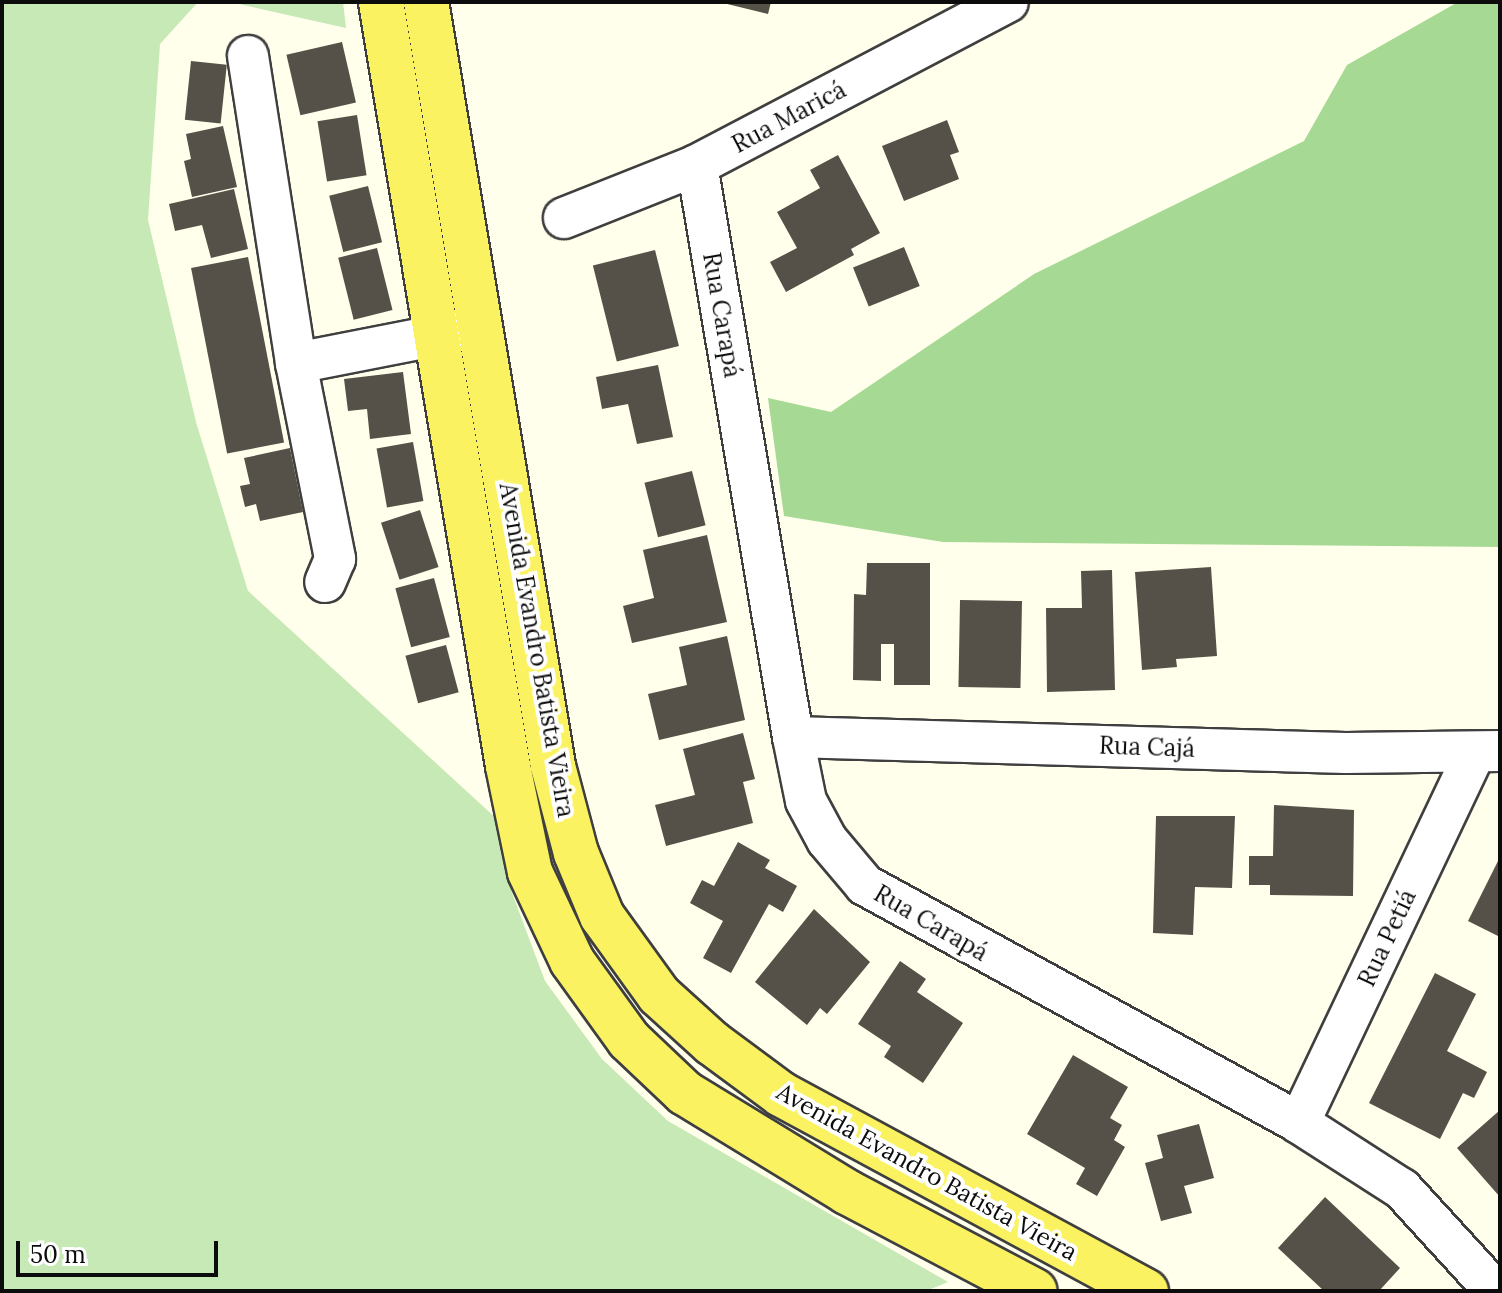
<!DOCTYPE html>
<meta charset="utf-8">
<style>
body{margin:0}
#map{position:relative;width:1502px;height:1293px;overflow:hidden;background:#ffffeb;font-family:Lora,serif}
div>[style]{position:absolute}
.green>*{inset:0;background:#c6e9b5}
.forest>*{inset:0;background:#a6da94}
.building>*{inset:0;background:#555048;transform-origin:0 0}
.roads{filter:drop-shadow(2px 0 #3f3f3f) drop-shadow(-2px 0 #3f3f3f) drop-shadow(0 2px #3f3f3f) drop-shadow(0 -2px #3f3f3f)}
.minor>*{height:40px;margin:-20px;padding:0 20px;transform-origin:20px;border-radius:20px;background:#fff}
.major>*{height:44px;margin:-22px;padding:0 22px;transform-origin:22px;border-radius:22px;background:#faf260}
span{translate:-50% -50%;white-space:nowrap;text-align:center;line-height:1.15;-webkit-text-stroke:8px #fff;paint-order:stroke}
.street-label{font-size:24px;color:#0c0c0c}
.frame{position:absolute;inset:0;border:4px solid #0c0c0c;pointer-events:none}
.scale{position:absolute;left:16px;top:1241px;width:202px;height:36px;box-sizing:border-box;border:4px solid #0c0c0c;border-top:0;padding-left:10px;font-size:24px;line-height:28px;white-space:nowrap;color:#0c0c0c;-webkit-text-stroke:6px #fff;paint-order:stroke}
</style>
<div id="map">
<div class="green">
<i style="clip-path:polygon(2px 2px,198px 2px,160px 44px,148px 220px,196px 422px,248px 591px,497px 819px,512px 893px,545px 981px,602px 1059px,668px 1121px,948px 1282px,926px 1291px,2px 1291px)"></i>
<i style="clip-path:polygon(230px 2px,343px 2px,346px 28px)"></i>
</div>
<div class="forest">
<i style="clip-path:polygon(1458px 2px,1500px 2px,1500px 547px,943px 542px,784px 516px,768px 398px,831px 412px,1034px 274px,1304px 141px,1347px 65px)"></i>
</div>
<div class="building">
<i style="clip-path:polygon(719px 2px,771px 2px,768px 14px)"></i>
<i style="left:342px;top:42px;width:62px;height:57px;rotate:77deg"></i>
<i style="left:191px;top:61px;width:36px;height:59px;rotate:6deg"></i>
<i style="left:357px;top:115px;width:61px;height:40px;rotate:81deg"></i>
<i style="clip-path:polygon(947px 120px,959px 152px,950px 155px,959px 179px,904px 201px,882px 146px)"></i>
<i style="clip-path:polygon(223px 126px,237px 187px,192px 197px,184px 161px,191px 159px,186px 134px)"></i>
<i style="clip-path:polygon(838px 155px,880px 233px,851px 249px,854px 255px,786px 292px,770px 262px,797px 248px,777px 212px,820px 188px,810px 170px)"></i>
<i style="left:368px;top:186px;width:58px;height:40px;rotate:76deg"></i>
<i style="clip-path:polygon(234px 189px,248px 249px,211px 258px,202px 225px,175px 231px,169px 204px)"></i>
<i style="left:904px;top:247px;width:42px;height:55px;rotate:68deg"></i>
<i style="left:377px;top:248px;width:64px;height:40px;rotate:76deg"></i>
<i style="left:655px;top:250px;width:99px;height:64px;rotate:76deg"></i>
<i style="left:248px;top:257px;width:189px;height:58px;rotate:79deg"></i>
<i style="clip-path:polygon(658px 365px,673px 437px,637px 444px,628px 404px,602px 409px,596px 377px)"></i>
<i style="clip-path:polygon(403px 372px,411px 434px,370px 439px,367px 409px,348px 411px,344px 379px)"></i>
<i style="left:413px;top:442px;width:60px;height:37px;rotate:80deg"></i>
<i style="clip-path:polygon(290px 448px,303px 512px,260px 521px,256px 504px,245px 507px,240px 486px,250px 484px,244px 458px)"></i>
<i style="left:692px;top:471px;width:56px;height:49px;rotate:76deg"></i>
<i style="left:420px;top:510px;width:60px;height:41px;rotate:72deg"></i>
<i style="clip-path:polygon(707px 535px,727px 622px,632px 643px,623px 606px,654px 598px,643px 550px)"></i>
<i style="clip-path:polygon(867px 563px,930px 563px,930px 685px,894px 685px,894px 644px,881px 644px,881px 681px,853px 680px,854px 594px,866px 595px)"></i>
<i style="clip-path:polygon(1211px 567px,1217px 656px,1176px 659px,1177px 667px,1142px 670px,1135px 572px)"></i>
<i style="clip-path:polygon(1112px 570px,1115px 690px,1047px 692px,1046px 608px,1082px 608px,1081px 571px)"></i>
<i style="left:434px;top:578px;width:61px;height:40px;rotate:75deg"></i>
<i style="left:960px;top:600px;width:62px;height:87px;rotate:1deg"></i>
<i style="clip-path:polygon(727px 636px,745px 720px,659px 740px,648px 694px,687px 685px,679px 647px)"></i>
<i style="left:446px;top:645px;width:49px;height:42px;rotate:75deg"></i>
<i style="clip-path:polygon(743px 733px,755px 779px,743px 782px,753px 823px,666px 846px,655px 805px,695px 795px,683px 749px)"></i>
<i style="clip-path:polygon(1274px 805px,1354px 810px,1353px 896px,1270px 895px,1270px 885px,1249px 885px,1249px 856px,1273px 856px)"></i>
<i style="clip-path:polygon(1156px 816px,1235px 816px,1232px 888px,1195px 887px,1193px 935px,1153px 933px)"></i>
<i style="clip-path:polygon(738px 842px,770px 860px,765px 868px,797px 886px,783px 912px,769px 904px,731px 973px,703px 958px,723px 921px,690px 903px,702px 880px,714px 886px)"></i>
<i style="clip-path:polygon(1500px 857px,1500px 937px,1468px 921px)"></i>
<i style="clip-path:polygon(814px 909px,870px 962px,827px 1014px,820px 1008px,807px 1025px,755px 982px)"></i>
<i style="clip-path:polygon(900px 961px,926px 979px,917px 992px,963px 1023px,923px 1083px,884px 1057px,891px 1046px,858px 1024px)"></i>
<i style="clip-path:polygon(1435px 973px,1476px 994px,1447px 1051px,1487px 1072px,1474px 1098px,1463px 1093px,1440px 1139px,1369px 1103px)"></i>
<i style="clip-path:polygon(1073px 1055px,1128px 1087px,1110px 1118px,1122px 1125px,1114px 1140px,1125px 1147px,1097px 1196px,1076px 1184px,1085px 1168px,1027px 1134px)"></i>
<i style="clip-path:polygon(1500px 1110px,1500px 1197px,1457px 1148px)"></i>
<i style="clip-path:polygon(1199px 1124px,1214px 1178px,1184px 1186px,1192px 1213px,1161px 1221px,1145px 1163px,1163px 1158px,1157px 1135px)"></i>
<i style="clip-path:polygon(1325px 1197px,1400px 1268px,1379px 1291px,1324px 1291px,1278px 1248px)"></i>
</div>
<div class="roads">
<div class="minor">
<i style="left:248px;top:56px;width:311px;rotate:81.1deg"></i>
<i style="left:296px;top:363px;width:200px;rotate:78.7deg"></i>
<i style="left:335px;top:559px;width:25px;rotate:113deg"></i>
<i style="left:697px;top:165px;width:580px;rotate:80.47deg"></i>
<i style="left:793px;top:737px;width:65px;rotate:78.5deg"></i>
<i style="left:806px;top:801px;width:44px;rotate:61.7deg"></i>
<i style="left:827px;top:840px;width:59px;rotate:49.8deg"></i>
<i style="left:865px;top:885px;width:495px;rotate:28.7deg"></i>
<i style="left:1299px;top:1123px;width:122px;rotate:32.7deg"></i>
<i style="left:1402px;top:1189px;width:138px;rotate:47.6deg"></i>
<i style="left:564px;top:218px;width:143px;rotate:-21.7deg"></i>
<i style="left:697px;top:165px;width:351px;rotate:-27.7deg"></i>
<i style="left:296px;top:363px;width:176px;rotate:-11.1deg"></i>
<i style="left:793px;top:737px;width:553px;rotate:1.66deg"></i>
<i style="left:1346px;top:753px;width:154px;rotate:-0.7deg"></i>
<i style="left:1299px;top:1123px;width:410px;rotate:-64.6deg"></i>
</div>
<div class="major">
<i style="left:381px;top:2px;width:774px;rotate:80.56deg"></i>
<i style="left:508px;top:766px;width:108px;rotate:78.3deg"></i>
<i style="left:530px;top:872px;width:98px;rotate:64.7deg"></i>
<i style="left:572px;top:961px;width:97px;rotate:54.2deg"></i>
<i style="left:629px;top:1040px;width:77px;rotate:43.4deg"></i>
<i style="left:685px;top:1093px;width:190px;rotate:31.4deg"></i>
<i style="left:847px;top:1192px;width:212px;rotate:27.8deg"></i>
<i style="left:426px;top:2px;width:774px;rotate:80.56deg"></i>
<i style="left:553px;top:766px;width:90px;rotate:75.2deg"></i>
<i style="left:576px;top:853px;width:68px;rotate:67.6deg"></i>
<i style="left:602px;top:916px;width:97px;rotate:54.2deg"></i>
<i style="left:659px;top:995px;width:72px;rotate:42.2deg"></i>
<i style="left:712px;top:1043px;width:86px;rotate:36.5deg"></i>
<i style="left:781px;top:1094px;width:415px;rotate:28.4deg"></i>
</div>
</div>
<div class="street-label">
<span style="left:789px;top:117px;rotate:-28deg">Rua Maricá</span>
<span style="left:722px;top:315px;rotate:80deg">Rua Carapá</span>
<span style="left:537px;top:650px;rotate:80deg">Avenida Evandro Batista Vieira</span>
<span style="left:1147px;top:747px;rotate:2deg">Rua Cajá</span>
<span style="left:931px;top:923px;rotate:30deg">Rua Carapá</span>
<span style="left:1387px;top:938px;rotate:-65deg">Rua Petiá</span>
<span style="left:927px;top:1172px;rotate:29deg">Avenida Evandro Batista Vieira</span>
</div>
<div class="frame"></div>
<div class="scale">50 m</div>
</div>
